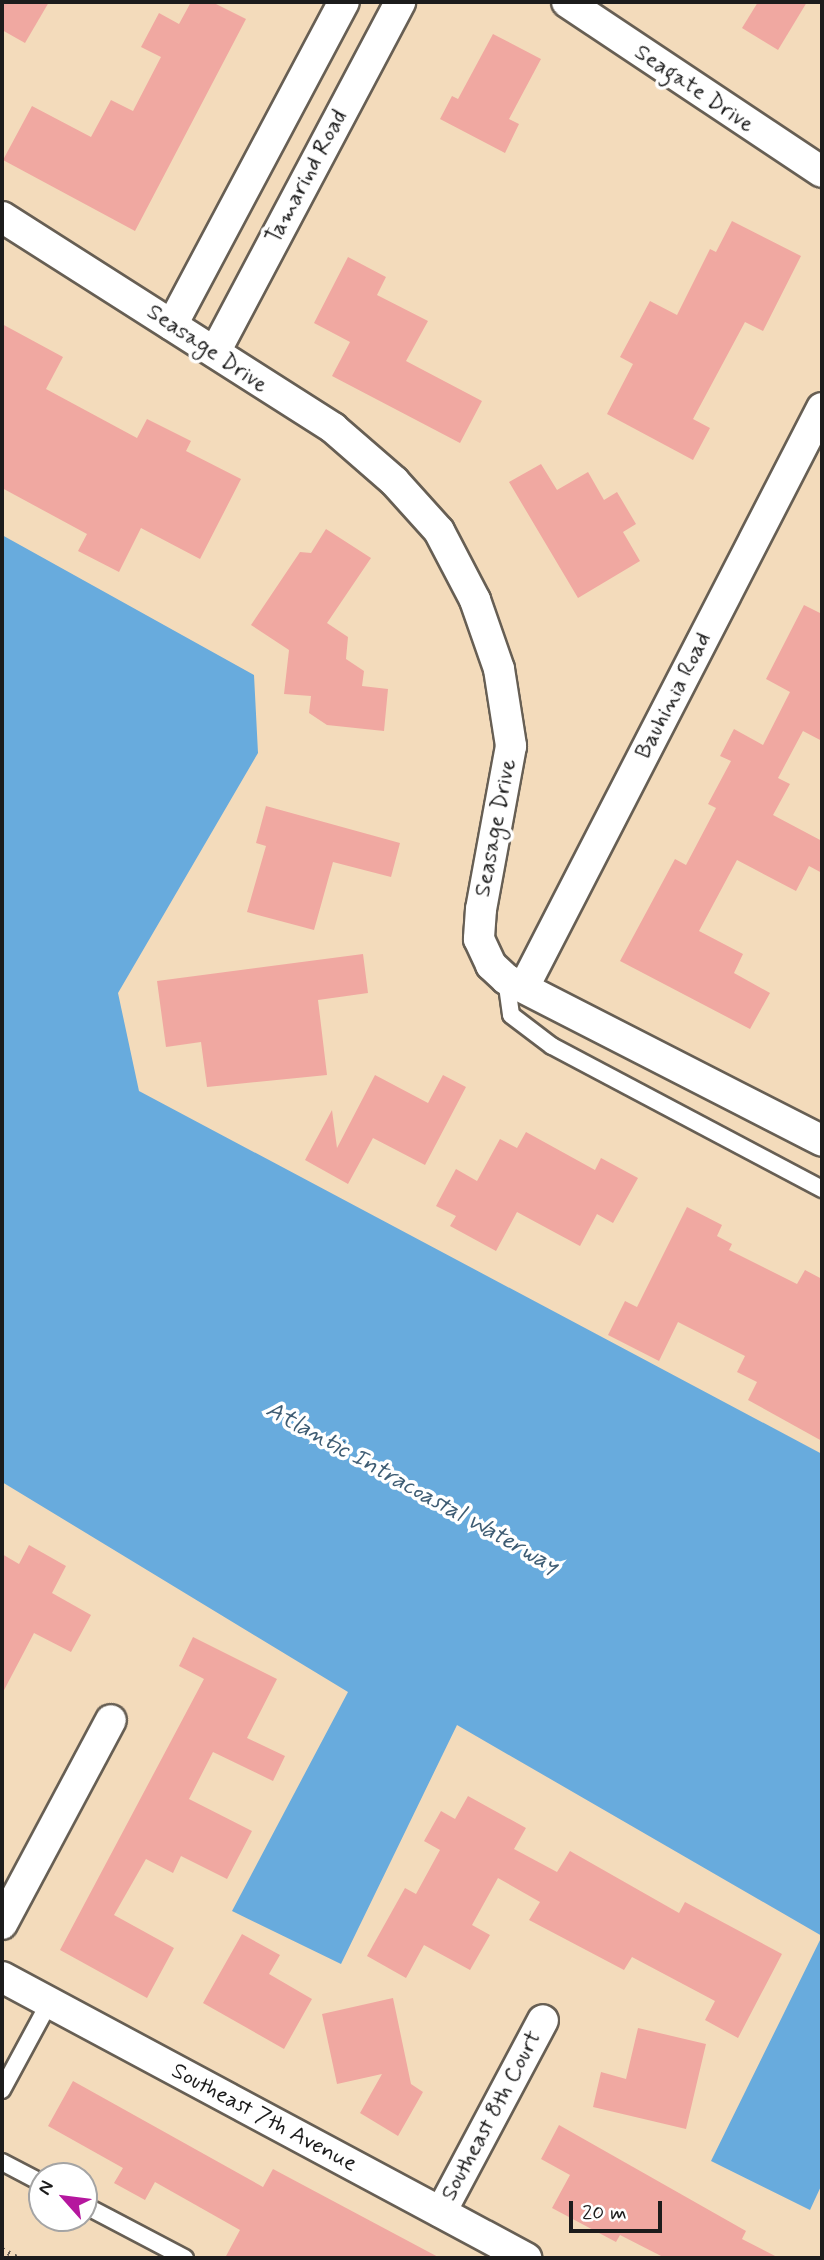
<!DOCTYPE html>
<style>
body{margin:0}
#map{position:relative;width:824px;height:2260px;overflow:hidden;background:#f3dbbb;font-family:Mynerve,sans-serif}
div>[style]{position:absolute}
.water>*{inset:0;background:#68abdd}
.building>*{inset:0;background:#f0a8a1}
.path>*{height:4.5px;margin-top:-2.25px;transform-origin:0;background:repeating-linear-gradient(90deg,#675f54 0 2px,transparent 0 7px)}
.roads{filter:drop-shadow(2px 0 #675f54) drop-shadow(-2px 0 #675f54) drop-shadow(0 2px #675f54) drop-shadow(0 -2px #675f54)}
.lane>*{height:16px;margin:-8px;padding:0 8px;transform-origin:8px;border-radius:8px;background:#fff}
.street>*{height:30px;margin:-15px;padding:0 15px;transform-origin:15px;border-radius:15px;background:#fff}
span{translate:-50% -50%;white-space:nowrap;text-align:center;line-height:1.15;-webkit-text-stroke:7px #fff;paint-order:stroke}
.street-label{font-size:23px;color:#1c1c1c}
.water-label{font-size:24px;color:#3e5c73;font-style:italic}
.frame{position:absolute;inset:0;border:4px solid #1c1c1c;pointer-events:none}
.north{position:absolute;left:28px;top:2162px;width:70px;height:70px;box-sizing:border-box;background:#fff;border:2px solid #a4a4a4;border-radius:50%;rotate:298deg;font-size:19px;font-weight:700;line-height:28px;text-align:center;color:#1c1c1c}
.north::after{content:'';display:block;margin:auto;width:24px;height:32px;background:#b5179e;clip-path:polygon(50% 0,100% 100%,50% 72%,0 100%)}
.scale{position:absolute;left:569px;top:2201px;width:93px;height:32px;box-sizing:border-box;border:4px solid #1c1c1c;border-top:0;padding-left:9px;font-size:21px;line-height:24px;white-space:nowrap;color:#1c1c1c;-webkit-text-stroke:5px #fff;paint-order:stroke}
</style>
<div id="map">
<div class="water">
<i style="clip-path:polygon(2px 535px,254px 675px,258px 753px,118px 993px,139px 1091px,822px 1454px,822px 2184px,810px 2210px,711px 2161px,822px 1936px,457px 1725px,341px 1964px,232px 1911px,348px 1692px,2px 1482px)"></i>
</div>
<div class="building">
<i style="clip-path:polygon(2px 2px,49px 2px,25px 43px,2px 30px)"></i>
<i style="clip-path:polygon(191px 2px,212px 2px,246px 19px,135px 231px,3px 160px,32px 106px,91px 137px,111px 100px,133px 111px,161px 57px,141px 47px,159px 13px,179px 24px)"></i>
<i style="clip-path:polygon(758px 2px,807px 2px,778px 50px,742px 28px)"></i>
<i style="clip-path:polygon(493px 34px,541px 59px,509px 119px,519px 124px,505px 153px,440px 119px,452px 96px,458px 99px)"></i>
<i style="clip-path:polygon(732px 221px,801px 256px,763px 331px,745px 322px,693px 419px,710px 428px,693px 460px,607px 414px,633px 364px,620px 357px,650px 301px,677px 315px,710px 249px,716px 252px)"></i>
<i style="clip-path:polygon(348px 257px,386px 277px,377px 295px,428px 321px,406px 361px,482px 401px,460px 443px,332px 376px,350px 342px,314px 323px)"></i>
<i style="clip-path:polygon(2px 324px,63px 357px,46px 389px,137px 438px,147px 419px,191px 441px,186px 451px,241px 479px,200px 559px,141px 528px,119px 572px,78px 551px,87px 534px,2px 488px)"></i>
<i style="clip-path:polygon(541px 464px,557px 490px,588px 472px,604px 500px,617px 492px,636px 524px,623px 532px,640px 561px,578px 598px,509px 482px)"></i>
<i style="clip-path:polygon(326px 529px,371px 558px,327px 623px,348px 637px,346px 659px,364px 671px,362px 686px,388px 689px,384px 731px,327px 725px,309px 713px,311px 696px,284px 694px,289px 650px,251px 625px,300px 552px,311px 553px)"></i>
<i style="clip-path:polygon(804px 605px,822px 614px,822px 741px,803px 731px,778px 778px,790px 784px,773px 815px,822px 841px,822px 873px,809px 866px,796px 891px,737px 860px,699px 931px,743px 954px,734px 973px,770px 993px,750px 1029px,620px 961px,675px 859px,686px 865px,716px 808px,708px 804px,731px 761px,720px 756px,734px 729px,763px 745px,790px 692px,766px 679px)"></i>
<i style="clip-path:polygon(266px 806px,400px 843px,391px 877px,333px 862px,314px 930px,247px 912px,266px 846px,256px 843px)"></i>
<i style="clip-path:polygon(363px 954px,368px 993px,318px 1000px,327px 1075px,207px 1087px,201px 1042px,166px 1047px,157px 981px)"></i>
<i style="clip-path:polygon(375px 1075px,428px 1103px,443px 1075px,466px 1087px,425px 1165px,373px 1138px,348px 1184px,305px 1160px,332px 1110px,337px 1148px)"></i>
<i style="clip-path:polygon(526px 1132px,595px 1170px,601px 1158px,638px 1178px,613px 1223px,597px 1214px,580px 1246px,517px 1212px,496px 1251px,450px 1226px,456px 1216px,436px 1206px,456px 1169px,477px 1181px,500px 1139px,517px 1148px)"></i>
<i style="clip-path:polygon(687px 1207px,722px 1225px,717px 1236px,732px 1244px,729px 1250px,797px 1284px,805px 1270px,822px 1279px,822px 1441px,748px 1400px,757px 1382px,737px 1372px,745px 1356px,678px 1322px,659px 1361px,608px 1335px,625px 1301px,637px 1307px)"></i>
<i style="clip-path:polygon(29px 1545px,66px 1566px,52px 1593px,91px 1615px,71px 1652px,34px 1633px,2px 1694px,2px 1554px,19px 1564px)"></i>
<i style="clip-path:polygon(193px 1637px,277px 1679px,247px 1738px,285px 1756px,273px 1781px,213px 1752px,189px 1799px,252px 1831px,227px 1879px,181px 1856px,173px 1873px,146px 1859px,114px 1915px,174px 1948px,147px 1998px,60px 1950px,204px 1679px,179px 1666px)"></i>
<i style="clip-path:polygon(468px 1796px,526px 1828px,514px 1849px,557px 1872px,570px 1851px,679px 1913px,685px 1902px,782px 1954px,738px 2038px,705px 2020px,715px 2001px,632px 1957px,624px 1970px,529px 1920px,540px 1902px,498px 1878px,472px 1925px,490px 1935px,470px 1970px,424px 1945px,406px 1978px,367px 1956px,405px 1888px,416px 1894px,440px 1850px,424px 1841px,441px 1811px,455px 1819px)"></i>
<i style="clip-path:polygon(242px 1934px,280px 1955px,269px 1974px,312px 1999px,284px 2049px,203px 2003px)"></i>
<i style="clip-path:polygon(393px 1998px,411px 2084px,423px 2092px,398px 2136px,360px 2113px,382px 2074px,337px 2084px,322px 2014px)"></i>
<i style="clip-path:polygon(638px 2028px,706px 2044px,686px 2129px,593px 2107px,601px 2072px,626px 2079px)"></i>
<i style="clip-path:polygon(73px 2081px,263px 2187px,273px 2169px,440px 2258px,225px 2258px,240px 2230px,155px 2182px,145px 2200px,114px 2183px,123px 2168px,48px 2126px)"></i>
<i style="clip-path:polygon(559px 2125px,746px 2231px,742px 2239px,779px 2258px,665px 2258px,620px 2235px,616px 2242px,552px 2208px,570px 2175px,541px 2159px)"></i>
</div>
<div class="path">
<i style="left:2px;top:2249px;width:19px;rotate:28deg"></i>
</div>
<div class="roads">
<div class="lane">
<i style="left:506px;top:979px;width:36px;rotate:82deg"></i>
<i style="left:511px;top:1015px;width:51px;rotate:37.1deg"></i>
<i style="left:552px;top:1046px;width:306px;rotate:27.9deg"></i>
<i style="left:2px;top:2090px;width:99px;rotate:-61.6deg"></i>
<i style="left:2px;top:2162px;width:45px;rotate:27.7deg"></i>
<i style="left:84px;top:2205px;width:114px;rotate:27.7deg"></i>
</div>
<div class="street">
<i style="left:567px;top:2px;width:306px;rotate:33.7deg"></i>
<i style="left:2px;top:217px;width:393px;rotate:32.5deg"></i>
<i style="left:333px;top:428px;width:81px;rotate:41deg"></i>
<i style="left:394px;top:481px;width:67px;rotate:48deg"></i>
<i style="left:439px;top:531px;width:78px;rotate:62.4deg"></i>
<i style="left:475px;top:600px;width:73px;rotate:70.8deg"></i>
<i style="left:499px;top:669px;width:78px;rotate:81.1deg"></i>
<i style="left:511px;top:746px;width:166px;rotate:100.4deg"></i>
<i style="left:481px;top:909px;width:30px;rotate:94deg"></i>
<i style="left:479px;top:939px;width:29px;rotate:65deg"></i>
<i style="left:491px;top:965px;width:21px;rotate:43deg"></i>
<i style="left:506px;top:979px;width:355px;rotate:27.1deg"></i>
<i style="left:172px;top:325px;width:366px;rotate:-62deg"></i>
<i style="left:215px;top:352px;width:396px;rotate:-62.1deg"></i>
<i style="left:525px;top:985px;width:649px;rotate:-62.76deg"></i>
<i style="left:2px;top:1924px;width:231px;rotate:-61.9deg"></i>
<i style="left:2px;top:1977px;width:595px;rotate:28.2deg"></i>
<i style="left:441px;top:2212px;width:217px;rotate:-62deg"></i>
</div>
</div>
<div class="street-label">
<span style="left:694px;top:89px;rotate:34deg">Seagate Drive</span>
<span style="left:307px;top:177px;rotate:-62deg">Tamarind Road</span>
<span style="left:207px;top:349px;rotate:34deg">Seasage Drive</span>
<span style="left:674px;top:696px;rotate:-63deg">Bauhinia Road</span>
<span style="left:496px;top:828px;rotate:-79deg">Seasage Drive</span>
<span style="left:492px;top:2116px;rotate:-62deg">Southeast 8th Court</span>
<span style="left:264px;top:2118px;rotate:28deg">Southeast 7th Avenue</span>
</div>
<div class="water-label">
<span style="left:412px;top:1488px;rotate:29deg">Atlantic Intracoastal Waterway</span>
</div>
<div class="frame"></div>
<div class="north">N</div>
<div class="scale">20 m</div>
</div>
